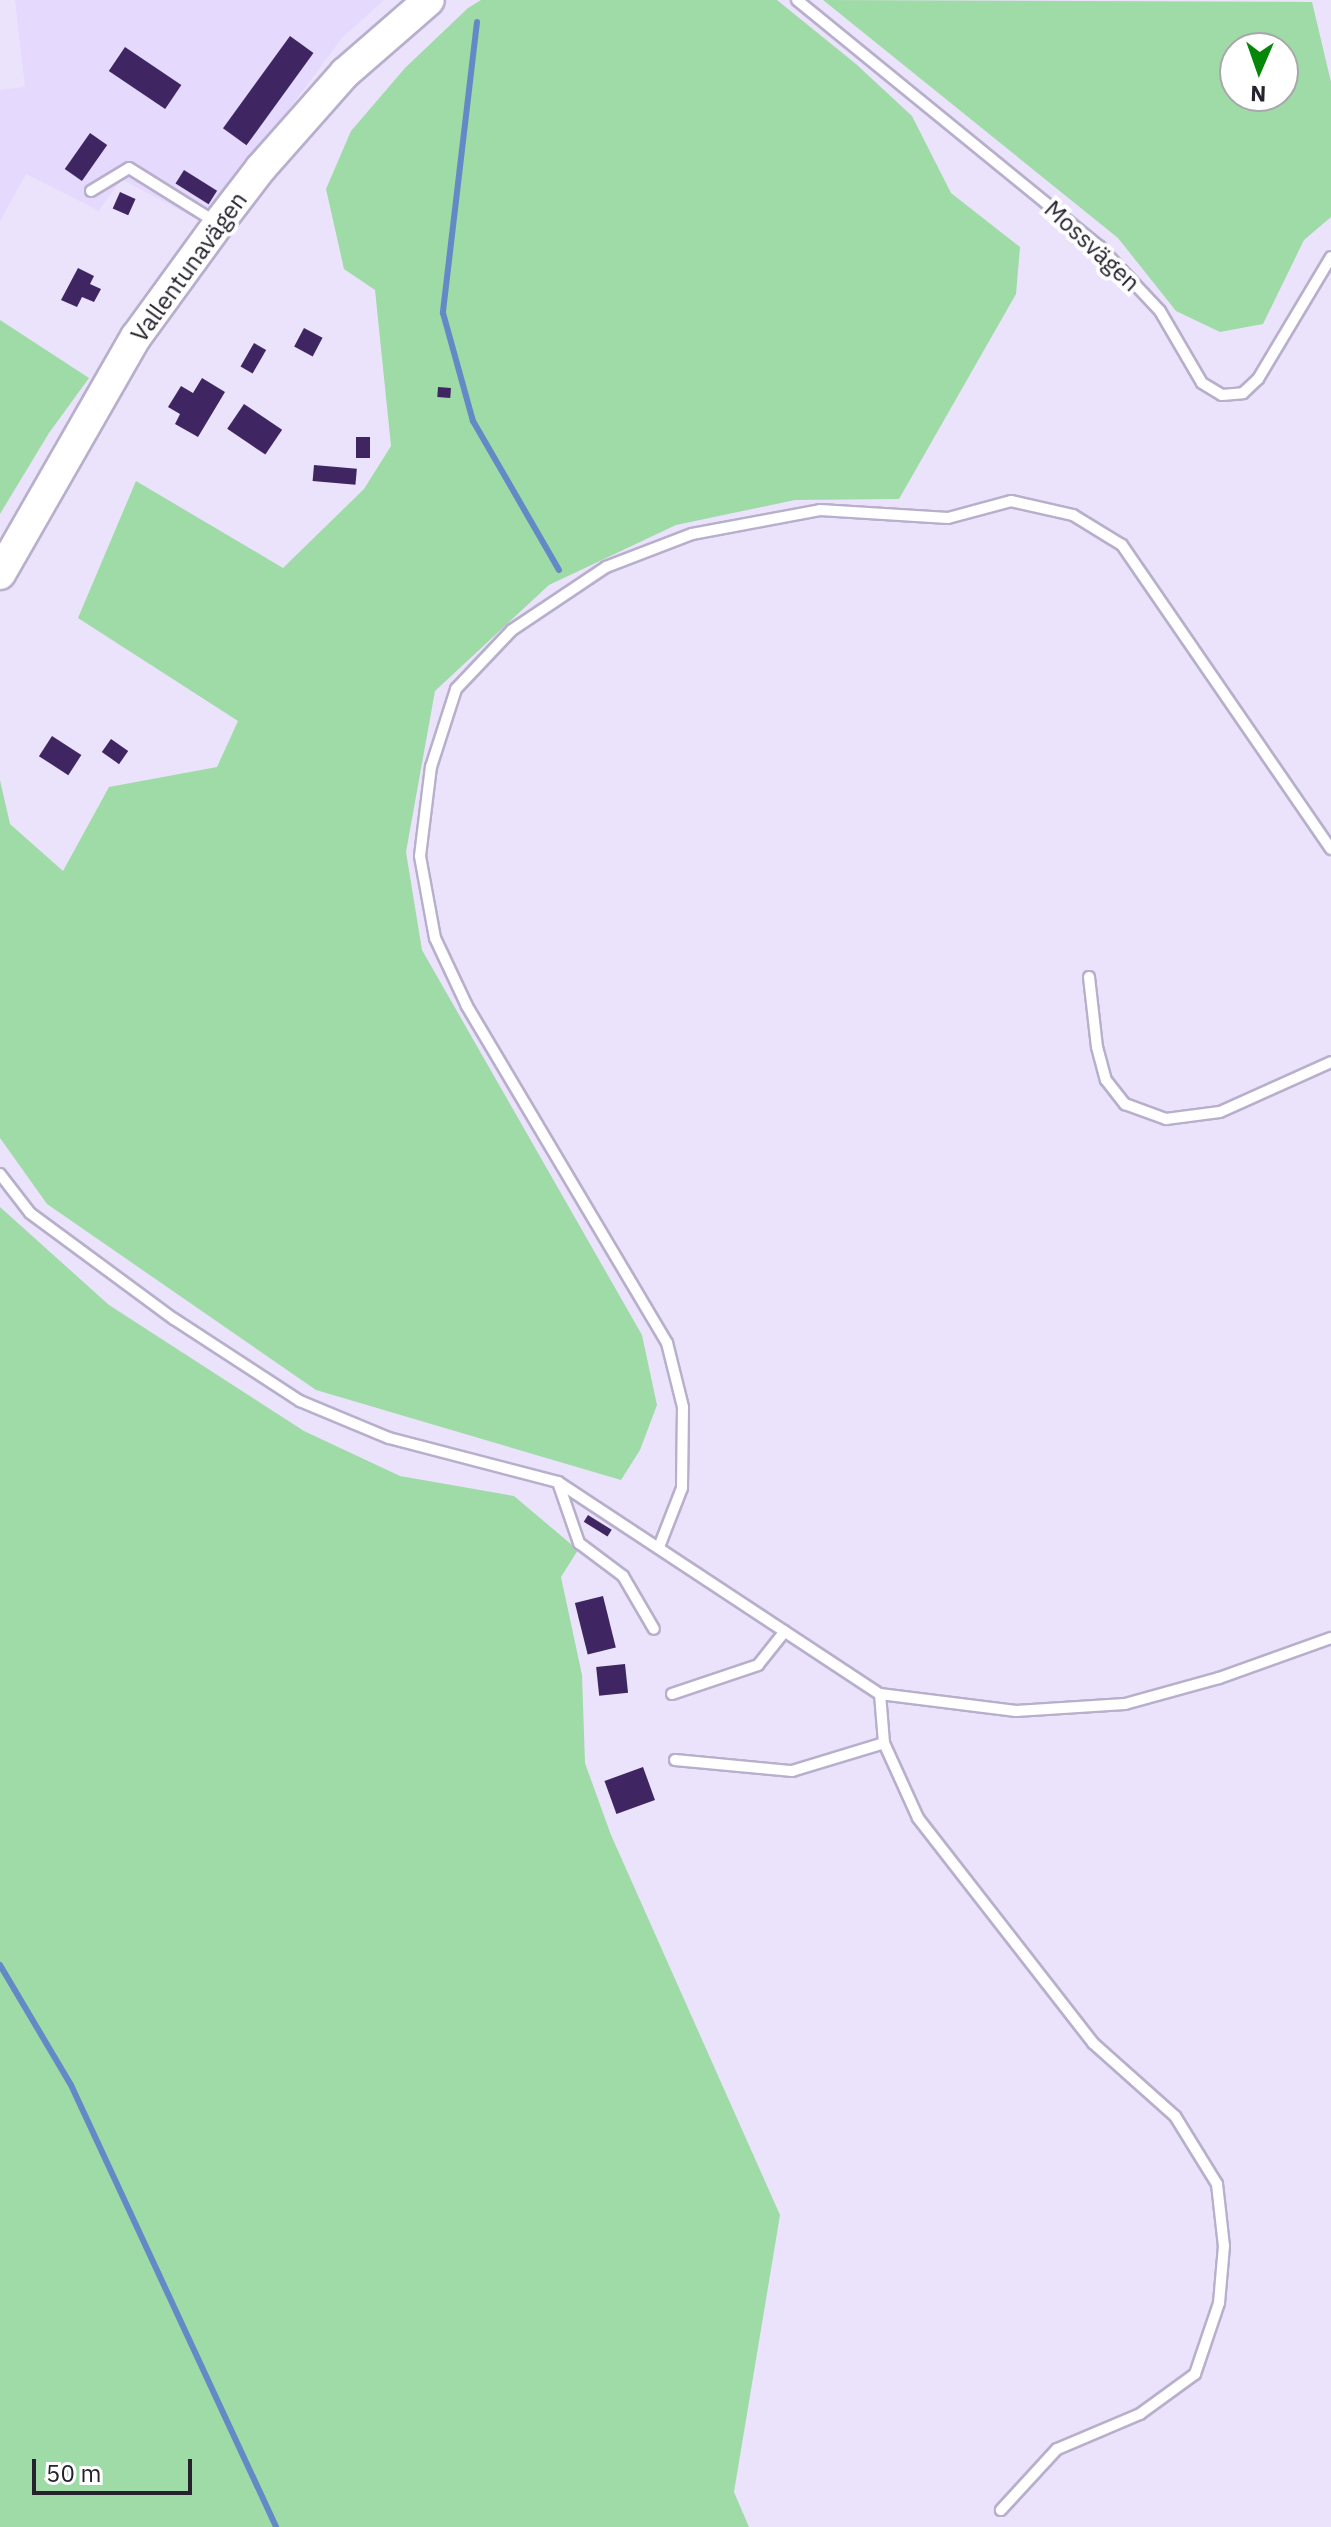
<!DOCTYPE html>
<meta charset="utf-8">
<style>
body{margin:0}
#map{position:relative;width:1331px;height:2527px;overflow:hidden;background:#ebe3fb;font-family:"IBM Plex Sans",sans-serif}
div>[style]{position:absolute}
.built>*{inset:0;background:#e5d9fe}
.green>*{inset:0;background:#9fdba6}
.stream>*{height:6px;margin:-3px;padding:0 3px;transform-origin:3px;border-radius:3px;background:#6389c7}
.building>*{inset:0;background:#3f2662;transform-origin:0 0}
.roads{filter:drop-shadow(2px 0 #b8afcc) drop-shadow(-2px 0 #b8afcc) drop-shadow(0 2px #b8afcc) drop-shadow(0 -2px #b8afcc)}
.lane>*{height:10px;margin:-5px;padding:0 5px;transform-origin:5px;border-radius:5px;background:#fff}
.secondary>*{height:30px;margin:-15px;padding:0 15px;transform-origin:15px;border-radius:15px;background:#fff}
span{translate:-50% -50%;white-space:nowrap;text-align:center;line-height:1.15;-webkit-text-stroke:8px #fff;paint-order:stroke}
.street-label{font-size:24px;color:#26232e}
.north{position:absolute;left:1219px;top:32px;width:80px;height:80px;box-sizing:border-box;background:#fff;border:2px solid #a8a7ab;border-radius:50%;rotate:182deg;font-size:22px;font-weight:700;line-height:32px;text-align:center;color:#26232e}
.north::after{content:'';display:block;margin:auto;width:28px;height:36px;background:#06870a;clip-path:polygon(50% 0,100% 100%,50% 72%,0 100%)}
.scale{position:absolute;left:32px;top:2459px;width:160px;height:36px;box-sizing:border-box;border:4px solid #26232e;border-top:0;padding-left:10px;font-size:24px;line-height:28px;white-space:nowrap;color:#26232e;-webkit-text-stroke:6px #fff;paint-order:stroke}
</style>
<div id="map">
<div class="built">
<i style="clip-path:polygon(15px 0,384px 0,342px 38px,204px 223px,121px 179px,99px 211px,26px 174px,0 221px,0 90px,25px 87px)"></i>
</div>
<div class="green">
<i style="clip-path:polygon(481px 0,777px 0,856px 64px,912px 116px,951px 193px,1020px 247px,1016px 294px,899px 499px,795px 500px,676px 525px,549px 585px,435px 691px,406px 852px,422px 950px,642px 1335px,657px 1405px,640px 1450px,621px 1480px,316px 1390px,47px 1204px,0 1138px,0 780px,10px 824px,63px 871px,109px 787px,217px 767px,238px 721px,78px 618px,136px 481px,283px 568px,364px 489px,391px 446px,375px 290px,344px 269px,326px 189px,351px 131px,405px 68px,468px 8px)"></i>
<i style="clip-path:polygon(evenodd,823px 0,1312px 2px,1331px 82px,1331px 217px,1304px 240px,1263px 324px,1220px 332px,1176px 311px,1118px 238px,823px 0,1235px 48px,1283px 48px,1283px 96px,1235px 96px,1235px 48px)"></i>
<i style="clip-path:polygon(0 320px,89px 378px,49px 433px,0 514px)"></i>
<i style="clip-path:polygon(0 1207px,109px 1305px,304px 1431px,400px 1476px,514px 1496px,578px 1550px,561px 1577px,582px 1675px,585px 1763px,611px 1835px,780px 2215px,734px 2492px,749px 2527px,0 2527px)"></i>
</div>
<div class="stream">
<i style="left:477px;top:22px;width:293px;rotate:96.7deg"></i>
<i style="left:443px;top:313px;width:112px;rotate:74.5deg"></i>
<i style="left:473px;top:421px;width:172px;rotate:60deg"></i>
<i style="left:0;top:1965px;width:139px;rotate:59.4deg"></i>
<i style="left:71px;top:2085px;width:487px;rotate:65.1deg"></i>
</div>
<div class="building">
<i style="left:290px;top:36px;width:29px;height:114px;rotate:36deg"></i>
<i style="left:125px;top:47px;width:68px;height:29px;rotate:34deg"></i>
<i style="left:90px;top:133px;width:21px;height:44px;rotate:35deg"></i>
<i style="left:184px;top:170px;width:39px;height:16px;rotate:32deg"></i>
<i style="left:120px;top:192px;width:17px;height:18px;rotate:24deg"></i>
<i style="clip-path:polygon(78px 268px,94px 276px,90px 284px,101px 289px,94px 302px,82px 297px,77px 307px,61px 300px)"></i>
<i style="left:304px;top:328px;width:21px;height:21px;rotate:28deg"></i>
<i style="left:254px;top:343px;width:14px;height:27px;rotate:30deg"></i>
<i style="clip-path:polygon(202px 378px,225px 392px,198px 437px,175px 424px,180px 414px,168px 407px,181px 386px,193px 393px)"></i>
<i style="left:438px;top:387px;width:13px;height:10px;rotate:4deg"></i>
<i style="left:244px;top:404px;width:46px;height:30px;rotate:34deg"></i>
<i style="left:356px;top:437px;width:14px;height:21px"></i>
<i style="left:314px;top:465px;width:43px;height:16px;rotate:5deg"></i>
<i style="left:52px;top:736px;width:35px;height:24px;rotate:33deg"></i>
<i style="left:111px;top:739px;width:21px;height:16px;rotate:35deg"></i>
<i style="left:588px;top:1515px;width:28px;height:8px;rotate:32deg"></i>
<i style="left:603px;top:1596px;width:53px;height:29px;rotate:76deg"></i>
<i style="left:625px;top:1664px;width:29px;height:29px;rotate:84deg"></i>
<i style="left:643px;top:1767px;width:35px;height:41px;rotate:70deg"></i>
</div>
<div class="roads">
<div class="lane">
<i style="left:797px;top:0;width:390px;rotate:39.2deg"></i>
<i style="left:1099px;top:246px;width:89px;rotate:46.8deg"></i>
<i style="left:1160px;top:311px;width:83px;rotate:59.7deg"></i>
<i style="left:1202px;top:383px;width:23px;rotate:31deg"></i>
<i style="left:1222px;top:395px;width:21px;rotate:-5deg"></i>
<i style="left:1243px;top:393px;width:21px;rotate:-43deg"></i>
<i style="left:1258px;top:379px;width:142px;rotate:-59.1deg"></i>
<i style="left:91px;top:191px;width:44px;rotate:-31.2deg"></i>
<i style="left:129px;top:168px;width:104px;rotate:32deg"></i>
<i style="left:1089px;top:977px;width:70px;rotate:83.5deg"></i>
<i style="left:1097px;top:1047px;width:34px;rotate:75deg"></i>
<i style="left:1106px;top:1080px;width:31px;rotate:52deg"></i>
<i style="left:1125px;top:1104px;width:44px;rotate:20.1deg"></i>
<i style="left:1166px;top:1119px;width:54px;rotate:-7.4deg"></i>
<i style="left:1220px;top:1112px;width:122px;rotate:-24.2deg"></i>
<i style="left:0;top:1174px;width:49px;rotate:52.4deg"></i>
<i style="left:30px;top:1213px;width:179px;rotate:36.4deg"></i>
<i style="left:174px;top:1319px;width:150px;rotate:33.1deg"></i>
<i style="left:300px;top:1401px;width:96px;rotate:22.6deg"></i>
<i style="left:389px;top:1438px;width:175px;rotate:14.6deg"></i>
<i style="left:558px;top:1482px;width:386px;rotate:33.4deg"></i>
<i style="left:880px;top:1694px;width:137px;rotate:7.1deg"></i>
<i style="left:1016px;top:1711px;width:109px;rotate:-3.7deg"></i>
<i style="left:1125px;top:1704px;width:98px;rotate:-15.5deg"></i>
<i style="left:1219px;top:1678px;width:119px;rotate:-19.7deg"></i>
<i style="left:558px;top:1482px;width:65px;rotate:71deg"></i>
<i style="left:579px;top:1543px;width:55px;rotate:36.9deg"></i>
<i style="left:623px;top:1576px;width:61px;rotate:59.7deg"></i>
<i style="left:659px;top:1547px;width:63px;rotate:-68.7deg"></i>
<i style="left:682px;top:1488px;width:81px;rotate:-89.3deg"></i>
<i style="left:683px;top:1407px;width:66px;rotate:-104deg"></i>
<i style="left:667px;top:1343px;width:392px;rotate:-120.7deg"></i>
<i style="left:467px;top:1006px;width:75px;rotate:-115.2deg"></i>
<i style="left:435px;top:938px;width:83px;rotate:-100.4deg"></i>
<i style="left:420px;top:856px;width:90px;rotate:-83deg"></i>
<i style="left:431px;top:767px;width:82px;rotate:-72.2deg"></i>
<i style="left:456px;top:689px;width:81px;rotate:-46.5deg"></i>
<i style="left:512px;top:630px;width:113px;rotate:-33.8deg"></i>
<i style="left:606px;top:567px;width:92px;rotate:-21deg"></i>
<i style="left:692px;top:534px;width:130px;rotate:-10.6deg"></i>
<i style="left:820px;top:510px;width:128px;rotate:3.6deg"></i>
<i style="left:948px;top:518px;width:65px;rotate:-15.1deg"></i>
<i style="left:1011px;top:501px;width:64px;rotate:12.7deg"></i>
<i style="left:1073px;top:515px;width:57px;rotate:31.5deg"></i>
<i style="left:1122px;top:545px;width:369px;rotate:55.5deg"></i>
<i style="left:672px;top:1694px;width:91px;rotate:-18.6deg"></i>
<i style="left:758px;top:1665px;width:43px;rotate:-51.5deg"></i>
<i style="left:880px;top:1694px;width:49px;rotate:85.3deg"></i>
<i style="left:884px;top:1743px;width:82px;rotate:65.6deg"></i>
<i style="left:918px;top:1818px;width:285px;rotate:52.1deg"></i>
<i style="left:1093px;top:2043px;width:110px;rotate:41.7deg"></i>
<i style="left:1175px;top:2116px;width:80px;rotate:58.3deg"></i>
<i style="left:1217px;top:2184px;width:62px;rotate:83.6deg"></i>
<i style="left:1224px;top:2246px;width:57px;rotate:95deg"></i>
<i style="left:1219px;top:2303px;width:75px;rotate:108.7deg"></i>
<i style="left:1195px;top:2374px;width:68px;rotate:144deg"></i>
<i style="left:1140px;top:2414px;width:90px;rotate:157.1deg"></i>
<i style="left:1057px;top:2449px;width:83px;rotate:132.6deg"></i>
<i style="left:675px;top:1760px;width:118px;rotate:5.4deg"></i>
<i style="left:792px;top:1771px;width:96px;rotate:-16.9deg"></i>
</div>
<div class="secondary">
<i style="left:0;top:574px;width:273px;rotate:-60.2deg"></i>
<i style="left:136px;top:337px;width:140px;rotate:-54deg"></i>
<i style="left:218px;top:224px;width:71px;rotate:-52.5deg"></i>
<i style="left:261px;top:168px;width:127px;rotate:-48.5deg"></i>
<i style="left:345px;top:73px;width:111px;rotate:-41deg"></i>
</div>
</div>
<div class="street-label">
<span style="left:1092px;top:246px;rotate:43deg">Mossvägen</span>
<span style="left:189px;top:267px;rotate:-54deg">Vallentunavägen</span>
</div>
<div class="north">N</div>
<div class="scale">50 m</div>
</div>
